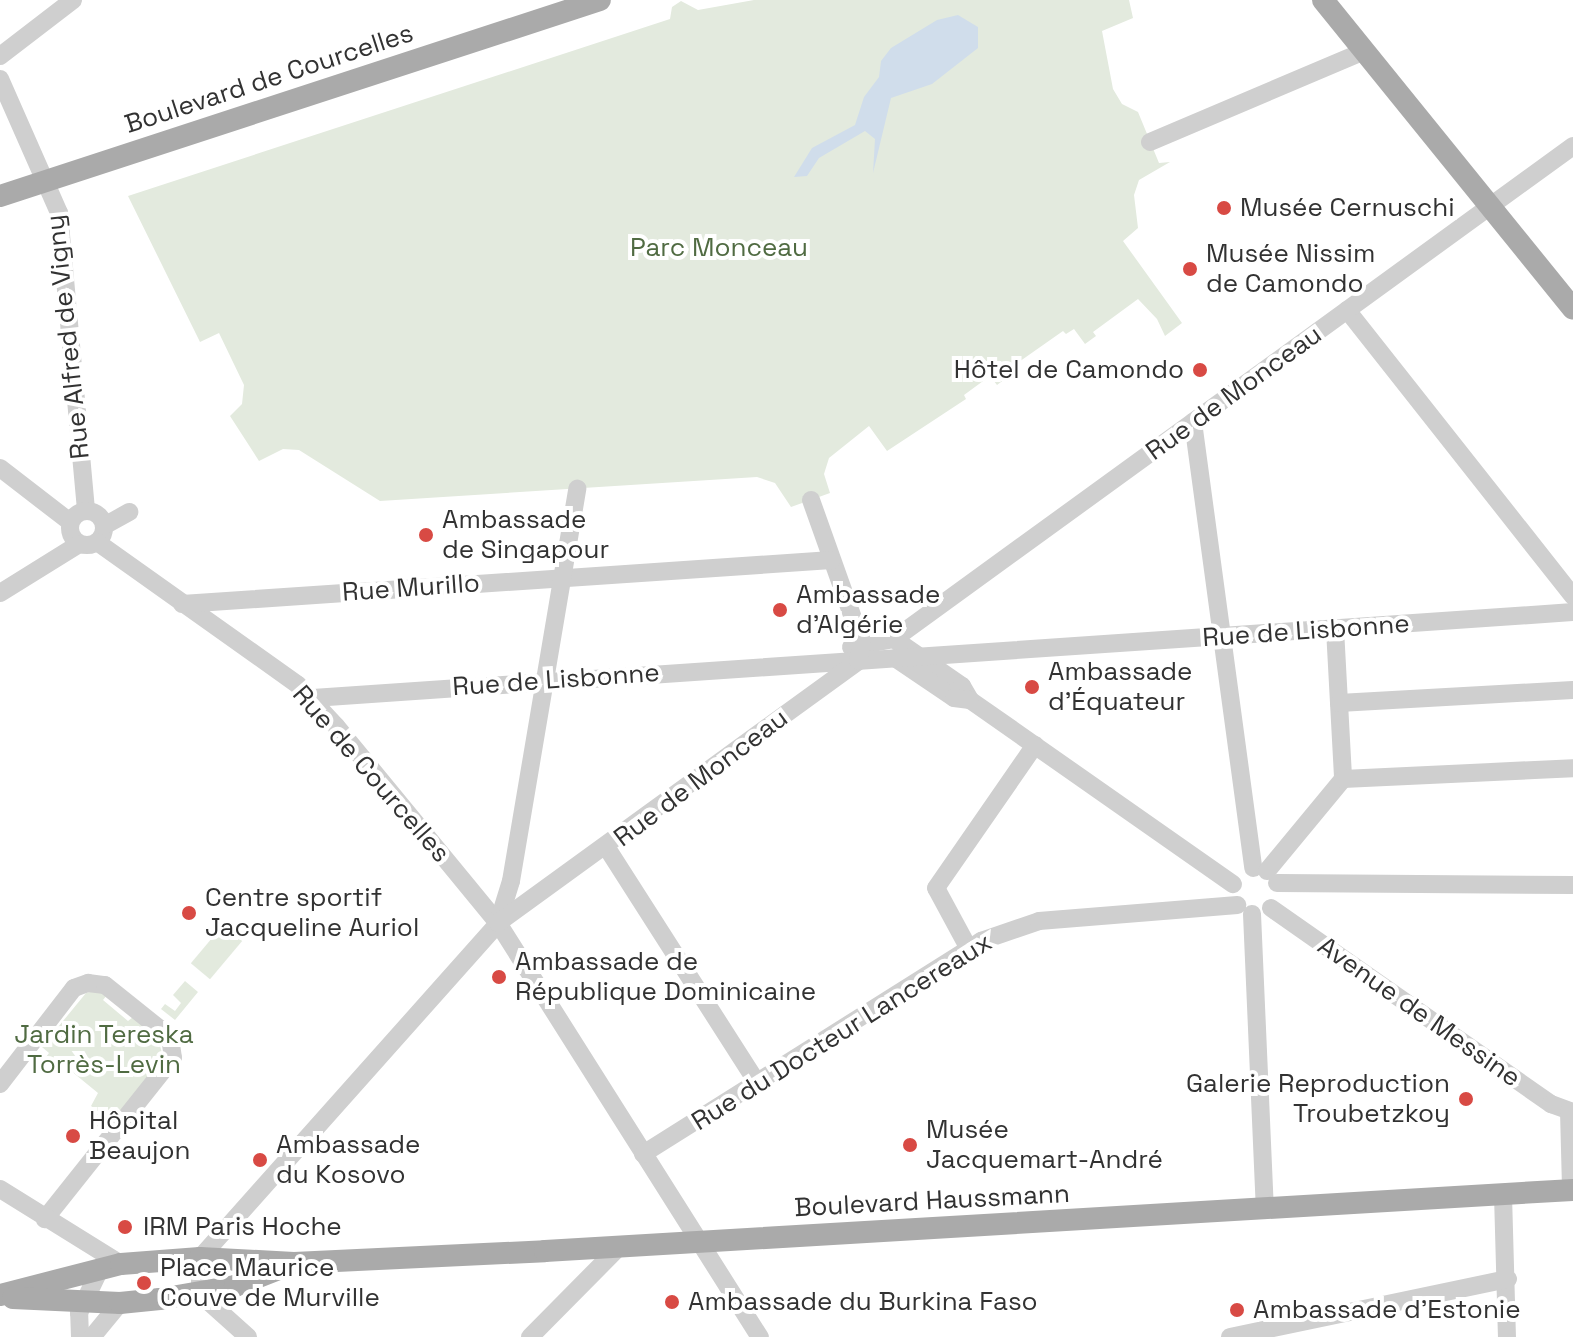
<!DOCTYPE html>
<meta charset="utf-8">
<style>
body{margin:0}
#map{position:relative;width:1573px;height:1337px;overflow:hidden;background:#fff;font-family:"Space Grotesk",sans-serif}
div>[style]{position:absolute}
.green>*{inset:0;background:#e3eade;transform-origin:0 0}
.water>*{inset:0;background:#d0ddeb}
.minor>*{height:18px;margin:-9px;padding:0 9px;transform-origin:9px;border-radius:9px;background:#cfcfcf}
.minor>.ring{margin:-9px;padding:0;box-sizing:content-box;background:none;border:18px solid #cfcfcf;border-radius:50%}
.major>*{height:22px;margin:-11px;padding:0 11px;transform-origin:11px;border-radius:11px;background:#aaa}
.dots>*{width:22px;height:22px;translate:-50% -50%;box-sizing:border-box;border:4px solid #fff;border-radius:50%}
span{translate:-50% -50%;white-space:nowrap;text-align:center;line-height:1.15;-webkit-text-stroke:8px #fff;paint-order:stroke}
.street-label{font-size:26px;color:#323232}
.poi-label{font-size:26px;color:#323232}
.left{translate:0 -50%;text-align:left}
.right{translate:-100% -50%;text-align:right}
.park-label{font-size:26px;color:#506b42}
</style>
<div id="map">
<div class="green">
<i style="clip-path:polygon(754px 0,1129px 0,1133px 18px,1102px 31px,1113px 89px,1122px 104px,1138px 112px,1159px 163px,1170px 162px,1139px 180px,1134px 195px,1138px 228px,1123px 241px,1182px 323px,1165px 336px,1157px 319px,1138px 299px,1093px 332px,1096px 336px,1085px 344px,1074px 329px,1066px 334px,1063px 331px,1006px 371px,1009px 376px,997px 385px,990px 376px,964px 395px,966px 399px,887px 451px,869px 426px,829px 458px,824px 474px,830px 493px,791px 507px,775px 483px,757px 477px,380px 501px,299px 450px,283px 449px,259px 461px,230px 416px,242px 404px,244px 385px,219px 333px,200px 342px,128px 196px,670px 19px,672px 7px,681px 1px,698px 10px)"></i>
<i style="left:223px;top:925px;width:25px;height:50px;rotate:40deg"></i>
<i style="clip-path:polygon(185px 981px,198px 992px,175px 1020px,161px 1009px,165px 1004px,175px 1011px,181px 1003px,173px 995px)"></i>
<i style="clip-path:polygon(100px 989px,107px 995px,103px 1000px,128px 1021px,133px 1017px,158px 1038px,163px 1057px,107px 1132px,92px 1123px,99px 1112px,91px 1106px,98px 1093px,54px 1057px,45px 1068px,40px 1065px,49px 1053px,42px 1047px,45px 1043px,86px 993px)"></i>
</div>
<div class="water">
<i style="clip-path:polygon(958px 15px,978px 27px,978px 48px,932px 84px,891px 98px,873px 173px,875px 139px,865px 131px,819px 158px,807px 176px,794px 177px,812px 148px,855px 125px,864px 97px,879px 77px,881px 61px,891px 48px,937px 20px)"></i>
</div>
<div class="minor">
<i style="left:0;top:56px;width:92px;rotate:-37.5deg"></i>
<i style="left:0;top:79px;width:146px;rotate:66.2deg"></i>
<i style="left:59px;top:213px;width:299px;rotate:84.8deg"></i>
<i style="left:1150px;top:142px;width:233px;rotate:-23deg"></i>
<i style="left:1347px;top:310px;width:365px;rotate:51.7deg"></i>
<i style="left:1193px;top:422px;width:450px;rotate:82.3deg"></i>
<i style="left:0;top:468px;width:88px;rotate:37.6deg"></i>
<i style="left:811px;top:500px;width:152px;rotate:70.4deg"></i>
<i class="ring" style="left:70px;top:511px;width:16px;height:16px"></i>
<i style="left:104px;top:526px;width:29px;rotate:-29deg"></i>
<i style="left:97px;top:542px;width:247px;rotate:35.4deg"></i>
<i style="left:298px;top:685px;width:56px;rotate:47.2deg"></i>
<i style="left:336px;top:726px;width:255px;rotate:50.6deg"></i>
<i style="left:498px;top:923px;width:490px;rotate:57.7deg"></i>
<i style="left:0;top:593px;width:93px;rotate:-31.8deg"></i>
<i style="left:182px;top:604px;width:651px;rotate:-3.87deg"></i>
<i style="left:1335px;top:629px;width:150px;rotate:86.9deg"></i>
<i style="left:894px;top:639px;width:839px;rotate:-35.98deg"></i>
<i style="left:851px;top:647px;width:44px;rotate:-10.5deg"></i>
<i style="left:894px;top:639px;width:83px;rotate:34.7deg"></i>
<i style="left:962px;top:686px;width:16px;rotate:60deg"></i>
<i style="left:970px;top:700px;width:321px;rotate:35deg"></i>
<i style="left:895px;top:658px;width:71px;rotate:34.1deg"></i>
<i style="left:954px;top:698px;width:16px;rotate:7deg"></i>
<i style="left:313px;top:698px;width:1263px;rotate:-3.9deg"></i>
<i style="left:1339px;top:703px;width:234px;rotate:-3.2deg"></i>
<i style="left:607px;top:848px;width:280px;rotate:57.4deg"></i>
<i style="left:1267px;top:871px;width:119px;rotate:-50.4deg"></i>
<i style="left:1343px;top:779px;width:230px;rotate:-2.7deg"></i>
<i style="left:1277px;top:883px;width:296px;rotate:0.4deg"></i>
<i style="left:1271px;top:908px;width:342px;rotate:35deg"></i>
<i style="left:1551px;top:1104px;width:23px;rotate:20deg"></i>
<i style="left:1252px;top:914px;width:295px;rotate:87.5deg"></i>
<i style="left:498px;top:923px;width:44px;rotate:-72.8deg"></i>
<i style="left:511px;top:881px;width:398px;rotate:-80.4deg"></i>
<i style="left:969px;top:949px;width:69px;rotate:-118.4deg"></i>
<i style="left:936px;top:888px;width:174px;rotate:-55.3deg"></i>
<i style="left:0;top:1084px;width:121px;rotate:-52.4deg"></i>
<i style="left:74px;top:988px;width:15px;rotate:-20deg"></i>
<i style="left:88px;top:983px;width:17px;rotate:7deg"></i>
<i style="left:105px;top:985px;width:83px;rotate:38.7deg"></i>
<i style="left:170px;top:1037px;width:21px;rotate:82deg"></i>
<i style="left:173px;top:1058px;width:206px;rotate:128.5deg"></i>
<i style="left:1569px;top:1111px;width:79px;rotate:88.5deg"></i>
<i style="left:643px;top:1154px;width:400px;rotate:-32.2deg"></i>
<i style="left:981px;top:941px;width:61px;rotate:-19deg"></i>
<i style="left:1039px;top:921px;width:199px;rotate:-4.6deg"></i>
<i style="left:0;top:1189px;width:142px;rotate:31.8deg"></i>
<i style="left:1503px;top:1195px;width:142px;rotate:88.4deg"></i>
<i style="left:80px;top:1337px;width:24px;rotate:-92deg"></i>
<i style="left:79px;top:1313px;width:49px;rotate:-64.5deg"></i>
<i style="left:92px;top:1337px;width:44px;rotate:-50.5deg"></i>
<i style="left:248px;top:1337px;width:64px;rotate:-138.1deg"></i>
<i style="left:200px;top:1294px;width:36px;rotate:-90deg"></i>
<i style="left:200px;top:1258px;width:448px;rotate:-48.3deg"></i>
<i style="left:498px;top:923px;width:445px;rotate:-36deg"></i>
<i style="left:858px;top:661px;width:18px;rotate:-77deg"></i>
<i style="left:530px;top:1337px;width:127px;rotate:-45.3deg"></i>
<i style="left:1230px;top:1337px;width:284px;rotate:-11.8deg"></i>
</div>
<div class="major">
<i style="left:1323px;top:0;width:397px;rotate:51deg"></i>
<i style="left:0;top:196px;width:631px;rotate:-18.09deg"></i>
<i style="left:0;top:1295px;width:125px;rotate:-14.4deg"></i>
<i style="left:121px;top:1264px;width:79px;rotate:-4.3deg"></i>
<i style="left:200px;top:1258px;width:94px;rotate:3deg"></i>
<i style="left:294px;top:1263px;width:251px;rotate:-2.7deg"></i>
<i style="left:545px;top:1251px;width:1030px;rotate:-3.4deg"></i>
<i style="left:13px;top:1298px;width:107px;rotate:2.7deg"></i>
<i style="left:120px;top:1303px;width:40px;rotate:-5.7deg"></i>
<i style="left:160px;top:1299px;width:76px;rotate:-9.8deg"></i>
<i style="left:235px;top:1286px;width:58px;rotate:-21.3deg"></i>
</div>
<div class="dots">
<i style="left:1224px;top:208px;background:#d84a44"></i>
<i style="left:1190px;top:269px;background:#d84a44"></i>
<i style="left:1200px;top:370px;background:#d84a44"></i>
<i style="left:426px;top:535px;background:#d84a44"></i>
<i style="left:780px;top:610px;background:#d84a44"></i>
<i style="left:1032px;top:687px;background:#d84a44"></i>
<i style="left:189px;top:913px;background:#d84a44"></i>
<i style="left:499px;top:977px;background:#d84a44"></i>
<i style="left:1466px;top:1099px;background:#d84a44"></i>
<i style="left:73px;top:1136px;background:#d84a44"></i>
<i style="left:910px;top:1145px;background:#d84a44"></i>
<i style="left:260px;top:1160px;background:#d84a44"></i>
<i style="left:125px;top:1227px;background:#d84a44"></i>
<i style="left:144px;top:1283px;background:#d84a44"></i>
<i style="left:672px;top:1302px;background:#d84a44"></i>
<i style="left:1237px;top:1310px;background:#d84a44"></i>
</div>
<div class="street-label">
<span style="left:269px;top:79px;rotate:-18deg">Boulevard de Courcelles</span>
<span style="left:68px;top:337px;rotate:-96deg">Rue Alfred de Vigny</span>
<span style="left:1234px;top:393px;rotate:-36deg">Rue de Monceau</span>
<span style="left:411px;top:588px;rotate:-4deg">Rue Murillo</span>
<span style="left:1306px;top:631px;rotate:-4deg">Rue de Lisbonne</span>
<span style="left:556px;top:680px;rotate:-4deg">Rue de Lisbonne</span>
<span style="left:371px;top:774px;rotate:49deg">Rue de Courcelles</span>
<span style="left:701px;top:778px;rotate:-37deg">Rue de Monceau</span>
<span style="left:1419px;top:1012px;rotate:35deg">Avenue de Messine</span>
<span style="left:842px;top:1032px;rotate:-32deg">Rue du Docteur Lancereaux</span>
<span style="left:932px;top:1201px;rotate:-3deg">Boulevard Haussmann</span>
</div>
<div class="poi-label">
<span class="left" style="left:1240px;top:208px">Musée Cernuschi</span>
<span class="left" style="left:1206px;top:269px">Musée Nissim<br>de Camondo</span>
<span class="right" style="left:1184px;top:370px">Hôtel de Camondo</span>
<span class="left" style="left:442px;top:535px">Ambassade<br>de Singapour</span>
<span class="left" style="left:796px;top:610px">Ambassade<br>d'Algérie</span>
<span class="left" style="left:1048px;top:687px">Ambassade<br>d'Équateur</span>
<span class="left" style="left:205px;top:913px">Centre sportif<br>Jacqueline Auriol</span>
<span class="left" style="left:515px;top:977px">Ambassade de<br>République Dominicaine</span>
<span class="right" style="left:1450px;top:1099px">Galerie Reproduction<br>Troubetzkoy</span>
<span class="left" style="left:89px;top:1136px">Hôpital<br>Beaujon</span>
<span class="left" style="left:926px;top:1145px">Musée<br>Jacquemart-André</span>
<span class="left" style="left:276px;top:1160px">Ambassade<br>du Kosovo</span>
<span class="left" style="left:143px;top:1227px">IRM Paris Hoche</span>
<span class="left" style="left:160px;top:1283px">Place Maurice<br>Couve de Murville</span>
<span class="left" style="left:688px;top:1302px">Ambassade du Burkina Faso</span>
<span class="left" style="left:1253px;top:1310px">Ambassade d'Estonie</span>
</div>
<div class="park-label">
<span style="left:719px;top:248px">Parc Monceau</span>
<span style="left:104px;top:1050px">Jardin Tereska<br>Torrès-Levin</span>
</div>
</div>
